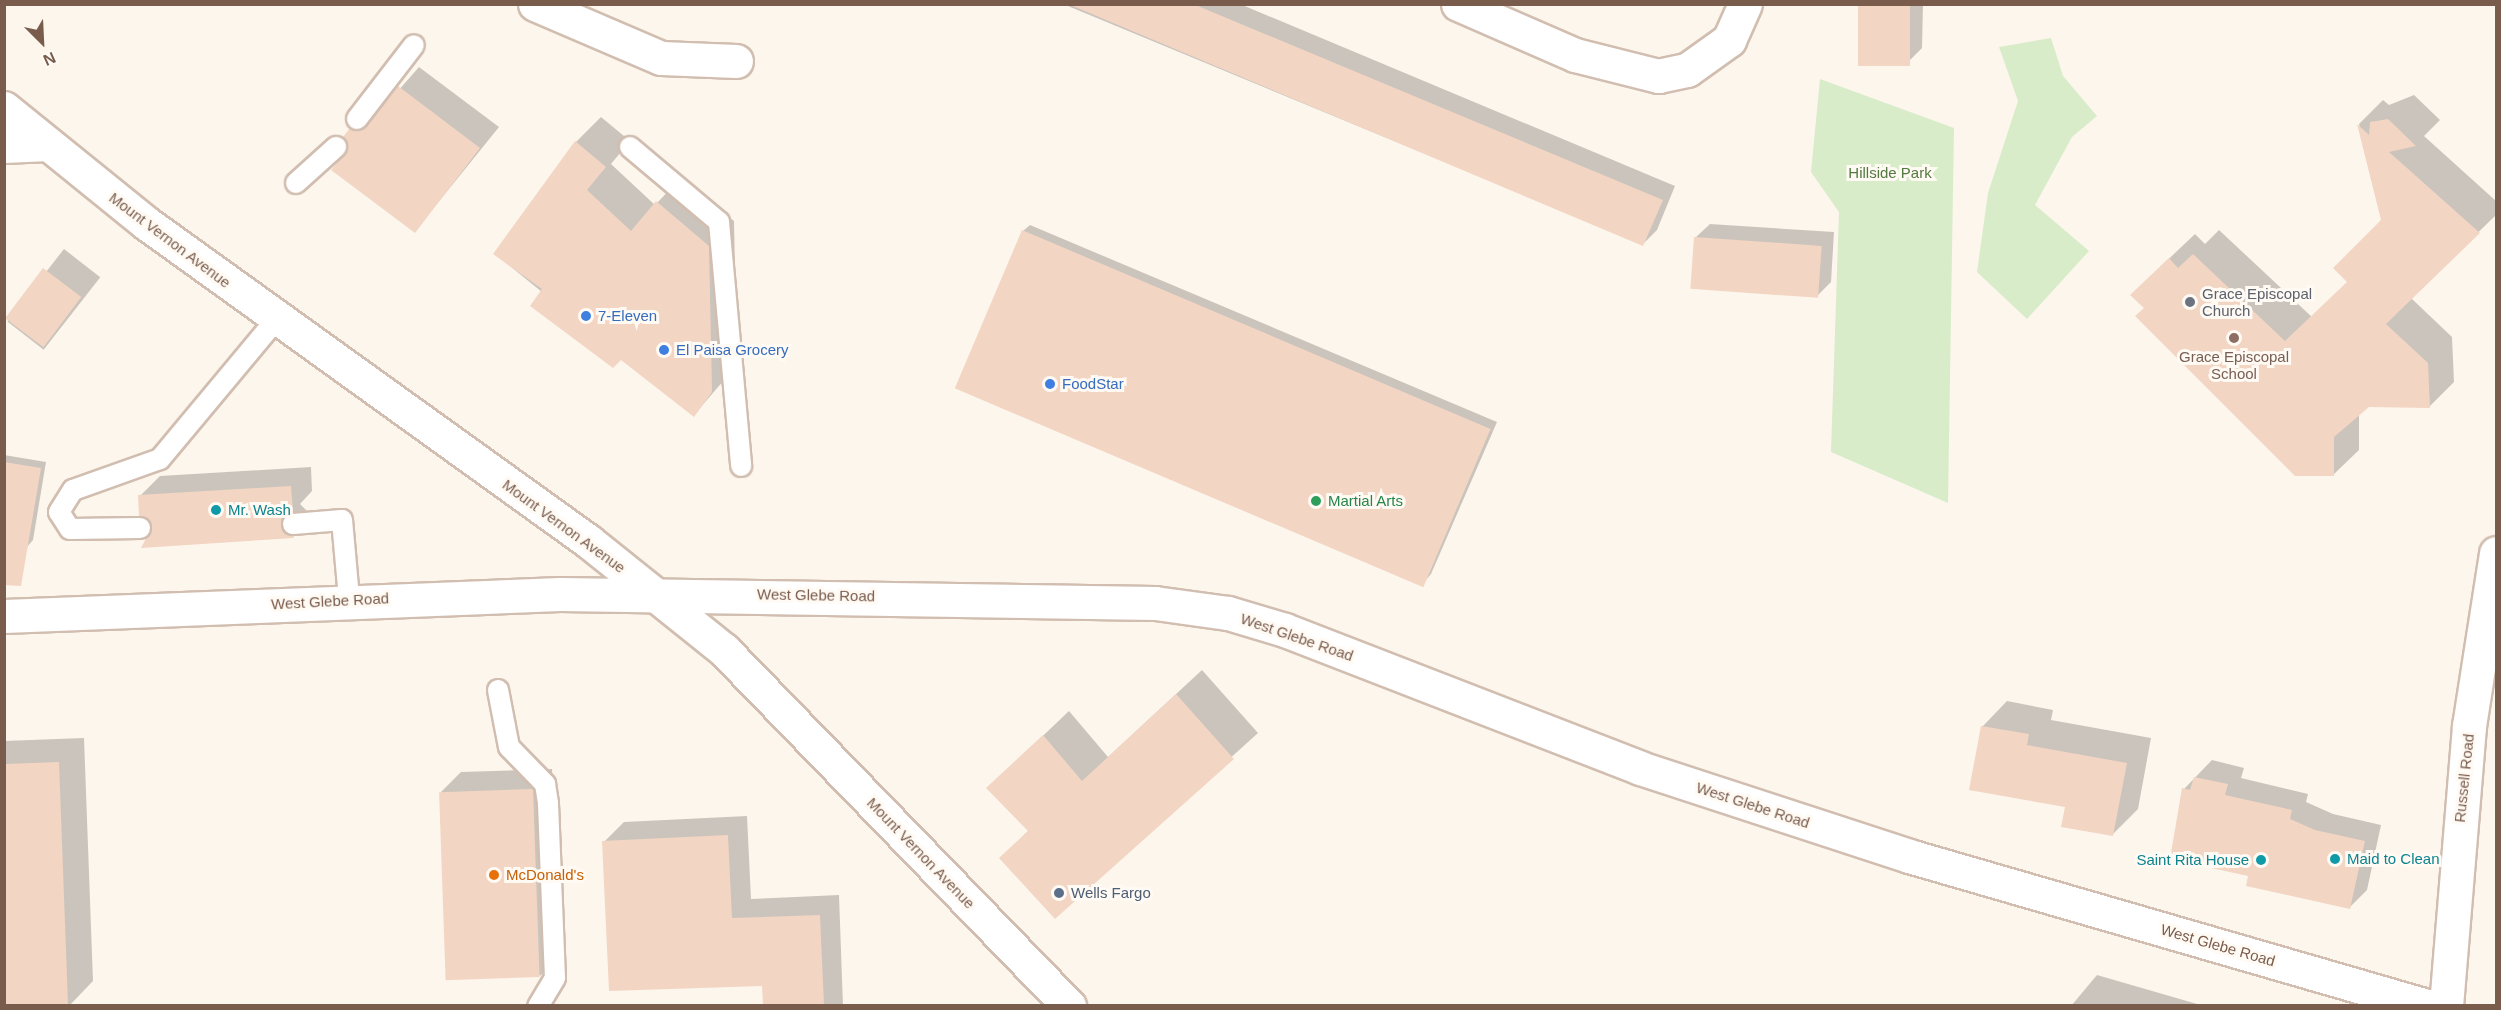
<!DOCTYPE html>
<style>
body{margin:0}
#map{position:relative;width:2501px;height:1010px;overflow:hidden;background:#fdf6ec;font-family:Arial,sans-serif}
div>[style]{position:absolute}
.green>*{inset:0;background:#d8ecc9}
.shadow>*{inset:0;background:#0003;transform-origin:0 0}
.building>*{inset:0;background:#f3d5c3;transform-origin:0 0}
.roads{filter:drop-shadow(2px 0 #d1beb0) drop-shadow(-2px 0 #d1beb0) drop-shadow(0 2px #d1beb0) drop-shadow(0 -2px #d1beb0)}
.service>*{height:20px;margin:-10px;padding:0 10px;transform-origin:10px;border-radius:10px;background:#fff}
.minor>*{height:33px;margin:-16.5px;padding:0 16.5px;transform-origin:16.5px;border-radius:16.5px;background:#fff}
.tertiary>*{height:33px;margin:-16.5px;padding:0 16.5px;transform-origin:16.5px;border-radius:16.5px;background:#fff}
.secondary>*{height:33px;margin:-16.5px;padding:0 16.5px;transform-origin:16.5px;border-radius:16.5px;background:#fff}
.dots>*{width:16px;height:16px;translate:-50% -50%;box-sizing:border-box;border:3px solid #fffaf3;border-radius:50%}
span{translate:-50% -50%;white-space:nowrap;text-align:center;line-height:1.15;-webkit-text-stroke:6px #fffaf3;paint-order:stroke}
.park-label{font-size:15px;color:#537a41}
.street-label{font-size:15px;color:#7a5c4d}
.worship-label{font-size:15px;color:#5b616d}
.left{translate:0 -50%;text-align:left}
.shop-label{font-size:15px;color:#366cbe}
.education-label{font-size:15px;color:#785e54}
.leisure-label{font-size:15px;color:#27864d}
.culture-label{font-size:15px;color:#0d838f}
.right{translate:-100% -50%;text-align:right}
.food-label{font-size:15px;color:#c56008}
.service-label{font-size:15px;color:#4e5e75}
.frame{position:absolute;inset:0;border:6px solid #7a5c4d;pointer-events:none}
.north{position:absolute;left:12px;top:12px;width:60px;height:60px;-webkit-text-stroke:4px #fffaf3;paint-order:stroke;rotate:156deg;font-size:16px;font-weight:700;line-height:24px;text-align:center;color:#7a5c4d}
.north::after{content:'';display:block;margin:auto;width:21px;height:27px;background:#7a5c4d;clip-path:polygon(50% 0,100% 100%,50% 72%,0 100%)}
</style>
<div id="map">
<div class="green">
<i style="clip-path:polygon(2051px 38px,2063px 76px,2097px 116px,2072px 137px,2035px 205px,2089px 251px,2027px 319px,1977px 272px,1988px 193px,2018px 101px,1999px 47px)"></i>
<i style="clip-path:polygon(1820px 79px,1954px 128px,1948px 503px,1831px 452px,1839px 212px,1811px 172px)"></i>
</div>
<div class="shadow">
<i style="clip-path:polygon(1063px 4px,1240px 4px,1675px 186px,1657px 230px,1643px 244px)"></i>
<i style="clip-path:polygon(1859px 4px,1923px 4px,1922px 48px,1908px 62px)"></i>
<i style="clip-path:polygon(419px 67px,499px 127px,415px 231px,349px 152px,351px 129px,371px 109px,383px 108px)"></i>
<i style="clip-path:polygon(2414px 95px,2440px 120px,2424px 136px,2496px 201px,2496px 215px,2411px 298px,2452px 337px,2454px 382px,2429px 407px,2368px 406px,2359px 413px,2359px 450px,2333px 475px,2145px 307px,2157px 270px,2195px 234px,2205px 244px,2219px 230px,2312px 317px,2349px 281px,2383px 220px,2359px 124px,2383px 100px,2389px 105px)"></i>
<i style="clip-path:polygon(601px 117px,630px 141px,611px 164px,655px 205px,682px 177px,734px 221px,737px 365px,694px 415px,495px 254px,576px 142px)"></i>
<i style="clip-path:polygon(1710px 224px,1834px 232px,1831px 282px,1817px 296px,1696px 237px)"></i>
<i style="clip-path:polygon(1030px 225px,1497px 422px,1431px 574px,1425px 581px,1023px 231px)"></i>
<i style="left:64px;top:249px;width:46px;height:92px;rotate:38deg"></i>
<i style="clip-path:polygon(4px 455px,46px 462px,33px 540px,27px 547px,4px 543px)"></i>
<i style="clip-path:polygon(311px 467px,312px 491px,300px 504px,313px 517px,293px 537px,144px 546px,154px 527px,140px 496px,160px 476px)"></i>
<i style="clip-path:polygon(1202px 670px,1258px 733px,1055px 917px,1001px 858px,1029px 830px,988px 788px,1069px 711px,1108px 757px)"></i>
<i style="clip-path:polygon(2007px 701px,2053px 710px,2051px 720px,2151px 738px,2138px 809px,2113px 834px,2066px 806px,1982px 727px)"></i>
<i style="clip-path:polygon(84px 738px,93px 981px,69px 1006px,4px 1006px,4px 741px)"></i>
<i style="clip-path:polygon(2212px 760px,2244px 768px,2241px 778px,2308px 794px,2306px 802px,2333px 814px,2381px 825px,2367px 890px,2350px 907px,2250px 875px,2184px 789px)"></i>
<i style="clip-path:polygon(552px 769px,560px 956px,540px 976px,441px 792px,461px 772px)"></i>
<i style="clip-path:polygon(747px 816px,751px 899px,839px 895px,843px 1006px,765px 1006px,764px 985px,604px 842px,624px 822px)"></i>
<i style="clip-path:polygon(2097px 975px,2204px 1006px,2071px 1006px)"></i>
</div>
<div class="building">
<i style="clip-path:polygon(1068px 4px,1193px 4px,1663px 200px,1643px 246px)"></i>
<i style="left:1858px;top:4px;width:52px;height:62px"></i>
<i style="clip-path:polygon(398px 86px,480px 148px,415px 233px,331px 170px,347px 151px,343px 137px,350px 128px,366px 127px)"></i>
<i style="clip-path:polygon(2388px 119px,2416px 146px,2389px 152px,2480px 233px,2386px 324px,2428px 363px,2430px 408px,2369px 407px,2334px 437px,2334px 476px,2295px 476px,2135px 316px,2144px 308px,2130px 295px,2169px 258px,2178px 268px,2193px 254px,2285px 341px,2347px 282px,2333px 268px,2381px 220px,2357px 124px,2369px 135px,2370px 122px)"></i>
<i style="clip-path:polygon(575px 141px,606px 167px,587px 190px,631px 231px,656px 201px,709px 246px,712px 392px,694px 417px,621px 360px,613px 368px,530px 306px,542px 289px,493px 254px)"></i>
<i style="left:1022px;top:230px;width:509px;height:172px;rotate:23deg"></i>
<i style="left:1694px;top:237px;width:128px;height:52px;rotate:4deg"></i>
<i style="left:43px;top:268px;width:48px;height:63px;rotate:37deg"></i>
<i style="clip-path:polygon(4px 462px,41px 468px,21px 586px,4px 585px)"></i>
<i style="clip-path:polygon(291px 486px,293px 512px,281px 524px,294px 538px,141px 548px,152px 527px,139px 516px,138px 495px)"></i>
<i style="clip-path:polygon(1176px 694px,1234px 759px,1055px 919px,999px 858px,1028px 831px,986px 788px,1043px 735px,1082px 781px)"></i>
<i style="clip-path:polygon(1981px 726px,2029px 734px,2027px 745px,2127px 763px,2113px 836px,2061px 827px,2065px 807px,1969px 790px)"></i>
<i style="clip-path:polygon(59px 762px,68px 1005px,4px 1005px,4px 764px)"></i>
<i style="clip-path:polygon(2194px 777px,2228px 784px,2225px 795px,2292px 810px,2290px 819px,2315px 830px,2365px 841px,2350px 909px,2246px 886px,2248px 876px,2170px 859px,2182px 788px,2190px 790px)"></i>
<i style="left:533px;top:789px;width:188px;height:94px;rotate:88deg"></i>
<i style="clip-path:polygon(728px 835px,732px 918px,820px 915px,824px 1005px,763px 1005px,762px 986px,609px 991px,602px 841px)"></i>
</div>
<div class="roads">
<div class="service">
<i style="left:357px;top:119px;width:93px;rotate:-52.4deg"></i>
<i style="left:630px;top:147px;width:116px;rotate:40.1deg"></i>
<i style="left:719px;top:222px;width:245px;rotate:84.8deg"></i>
<i style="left:296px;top:183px;width:54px;rotate:-42deg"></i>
<i style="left:293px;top:524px;width:49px;rotate:-4.7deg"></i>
<i style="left:342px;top:520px;width:79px;rotate:84.9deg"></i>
<i style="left:140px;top:528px;width:70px;rotate:179.2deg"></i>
<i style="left:70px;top:529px;width:20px;rotate:-123deg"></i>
<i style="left:59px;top:512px;width:26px;rotate:-58deg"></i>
<i style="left:73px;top:490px;width:92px;rotate:-19.6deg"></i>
<i style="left:160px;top:459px;width:181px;rotate:-50.2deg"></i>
<i style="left:498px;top:690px;width:58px;rotate:79.1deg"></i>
<i style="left:509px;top:747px;width:52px;rotate:45.8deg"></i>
<i style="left:545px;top:784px;width:20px;rotate:81deg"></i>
<i style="left:548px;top:804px;width:174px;rotate:87.7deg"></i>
<i style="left:555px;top:978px;width:33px;rotate:121deg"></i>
</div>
<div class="minor">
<i style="left:535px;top:4px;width:137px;rotate:23.2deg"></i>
<i style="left:661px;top:58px;width:75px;rotate:2.3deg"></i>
<i style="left:1458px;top:4px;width:128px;rotate:23.6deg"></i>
<i style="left:1575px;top:55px;width:86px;rotate:14.2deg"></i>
<i style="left:1658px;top:76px;width:30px;rotate:-12deg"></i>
<i style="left:1687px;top:70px;width:52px;rotate:-35.5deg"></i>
<i style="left:1729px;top:40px;width:39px;rotate:-66deg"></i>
<i style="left:4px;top:146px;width:44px;rotate:-2.6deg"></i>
</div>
<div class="tertiary">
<i style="left:2446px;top:1006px;width:281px;rotate:-85.3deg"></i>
<i style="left:2469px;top:726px;width:175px;rotate:-81.1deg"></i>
</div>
<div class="secondary">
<i style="left:4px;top:108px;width:183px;rotate:39deg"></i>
<i style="left:146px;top:223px;width:545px;rotate:35.73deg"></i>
<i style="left:588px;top:541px;width:174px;rotate:38.7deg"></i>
<i style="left:724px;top:650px;width:496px;rotate:45.9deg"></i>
<i style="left:4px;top:616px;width:556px;rotate:-2.27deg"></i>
<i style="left:560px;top:594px;width:595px;rotate:0.87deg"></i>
<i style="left:1155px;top:603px;width:74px;rotate:7.8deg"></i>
<i style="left:1228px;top:613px;width:59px;rotate:16.6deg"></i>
<i style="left:1285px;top:630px;width:381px;rotate:21.2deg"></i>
<i style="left:1640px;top:768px;width:283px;rotate:18.1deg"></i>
<i style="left:1909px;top:856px;width:539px;rotate:16.15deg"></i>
</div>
</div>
<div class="dots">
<i style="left:2190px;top:302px;background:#6b7280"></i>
<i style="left:586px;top:316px;background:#3f7fe0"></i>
<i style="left:2234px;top:338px;background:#8d6e63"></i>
<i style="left:664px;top:350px;background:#3f7fe0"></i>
<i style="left:1050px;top:384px;background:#3f7fe0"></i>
<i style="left:1316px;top:501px;background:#2e9e5b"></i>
<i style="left:216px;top:510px;background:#0f9aa8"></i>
<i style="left:2335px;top:859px;background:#0f9aa8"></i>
<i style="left:2261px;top:860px;background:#0f9aa8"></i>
<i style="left:494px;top:875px;background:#e8710a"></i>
<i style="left:1059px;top:893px;background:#5c6f8a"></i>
</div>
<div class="park-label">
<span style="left:1890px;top:173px">Hillside Park</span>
</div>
<div class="street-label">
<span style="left:170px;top:240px;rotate:37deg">Mount Vernon Avenue</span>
<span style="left:564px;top:526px;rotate:36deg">Mount Vernon Avenue</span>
<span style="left:816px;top:595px;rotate:1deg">West Glebe Road</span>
<span style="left:330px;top:601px;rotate:-3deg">West Glebe Road</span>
<span style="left:1297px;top:637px;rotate:19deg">West Glebe Road</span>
<span style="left:2464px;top:778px;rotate:-84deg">Russell Road</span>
<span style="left:1753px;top:805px;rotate:18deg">West Glebe Road</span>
<span style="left:921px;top:853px;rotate:46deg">Mount Vernon Avenue</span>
<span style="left:2218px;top:945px;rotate:16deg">West Glebe Road</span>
</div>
<div class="worship-label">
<span class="left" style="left:2202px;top:302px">Grace Episcopal<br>Church</span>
</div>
<div class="shop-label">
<span class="left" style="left:598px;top:316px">7-Eleven</span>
<span class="left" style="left:676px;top:350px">El Paisa Grocery</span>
<span class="left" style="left:1062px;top:384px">FoodStar</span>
</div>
<div class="education-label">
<span style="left:2234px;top:365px">Grace Episcopal<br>School</span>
</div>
<div class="leisure-label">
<span class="left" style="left:1328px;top:501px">Martial Arts</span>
</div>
<div class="culture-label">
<span class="left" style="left:228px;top:510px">Mr. Wash</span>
<span class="left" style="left:2347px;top:859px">Maid to Clean</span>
<span class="right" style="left:2249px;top:860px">Saint Rita House</span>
</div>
<div class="food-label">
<span class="left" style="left:506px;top:875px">McDonald's</span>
</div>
<div class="service-label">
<span class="left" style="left:1071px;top:893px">Wells Fargo</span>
</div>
<div class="frame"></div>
<div class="north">N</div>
</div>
